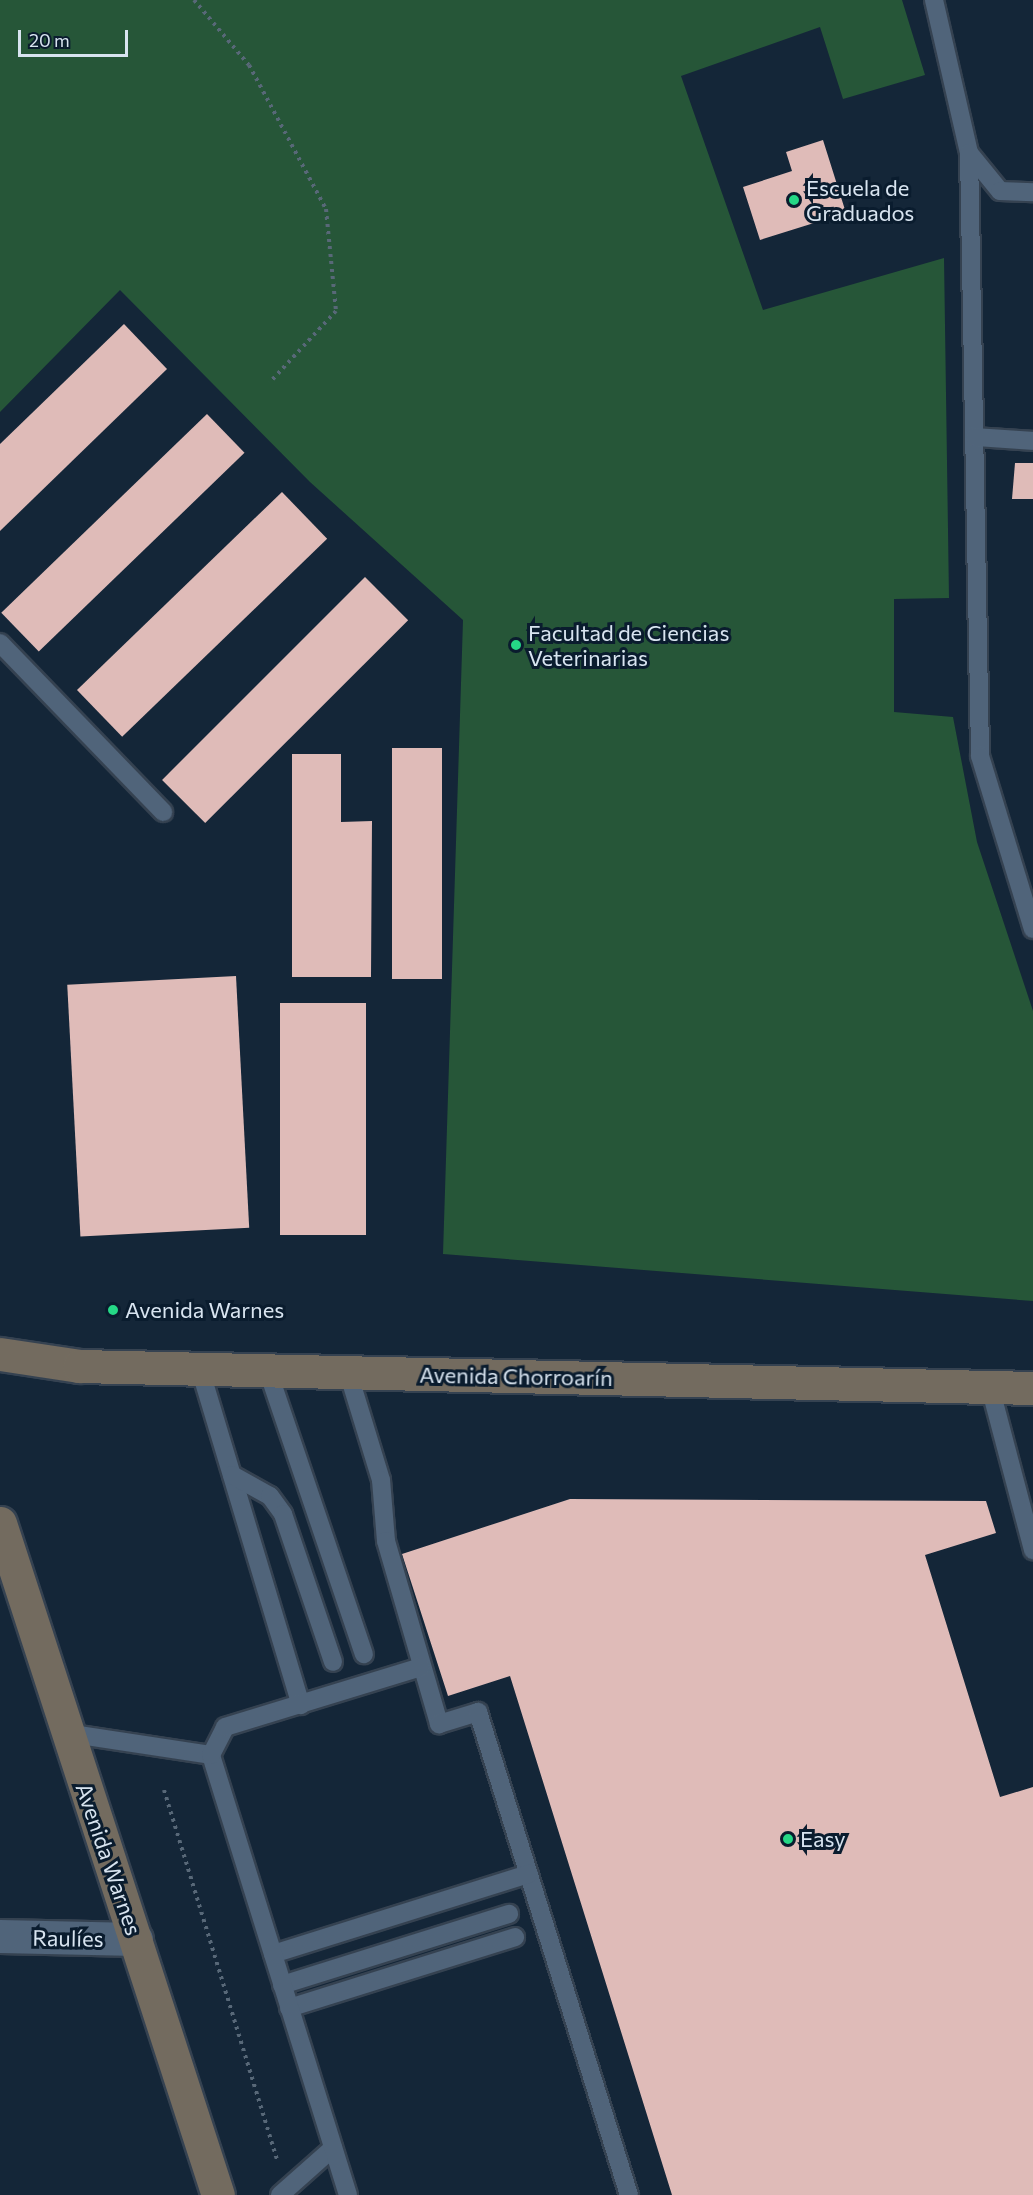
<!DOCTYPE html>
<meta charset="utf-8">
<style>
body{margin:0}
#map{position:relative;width:1033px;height:2195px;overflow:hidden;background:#142638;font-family:Commissioner,sans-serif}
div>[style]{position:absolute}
.green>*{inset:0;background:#265638}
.building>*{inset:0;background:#dfbbb8;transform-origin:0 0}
.path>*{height:4px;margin-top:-2px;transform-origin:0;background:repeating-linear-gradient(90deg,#586878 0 3px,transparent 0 7.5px)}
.roads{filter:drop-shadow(2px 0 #354251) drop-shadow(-2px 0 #354251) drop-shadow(0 2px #354251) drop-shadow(0 -2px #354251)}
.service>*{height:18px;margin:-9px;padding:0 9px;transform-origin:9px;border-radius:9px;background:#50647a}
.minor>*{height:33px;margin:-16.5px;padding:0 16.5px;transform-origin:16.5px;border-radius:16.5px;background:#50647a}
.secondary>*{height:33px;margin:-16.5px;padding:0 16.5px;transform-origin:16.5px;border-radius:16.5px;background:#736b5f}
.dots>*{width:16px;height:16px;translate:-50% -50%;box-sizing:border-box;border:3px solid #0a1c2e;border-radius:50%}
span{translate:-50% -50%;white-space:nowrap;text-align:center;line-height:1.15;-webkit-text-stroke:6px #0a1c2e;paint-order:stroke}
.poi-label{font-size:22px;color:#d8e4f0}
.left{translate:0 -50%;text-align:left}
.street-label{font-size:22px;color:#d8e4f0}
.scale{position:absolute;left:18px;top:30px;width:110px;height:27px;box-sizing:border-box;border:3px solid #d8e4f0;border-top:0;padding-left:8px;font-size:18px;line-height:21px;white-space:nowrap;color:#d8e4f0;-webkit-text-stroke:4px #0a1c2e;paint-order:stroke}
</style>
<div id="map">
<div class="green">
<i style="clip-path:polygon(0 0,902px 0,925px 75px,843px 99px,820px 27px,681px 76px,763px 310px,944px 258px,949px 598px,894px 599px,894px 712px,953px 717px,977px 842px,1033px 1011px,1033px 1301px,443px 1254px,463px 620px,310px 482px,120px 290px,0 412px)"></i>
</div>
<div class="building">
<i style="clip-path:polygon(823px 140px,846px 213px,760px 240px,743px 187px,792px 171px,786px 152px)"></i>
<i style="clip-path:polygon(124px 324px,167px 369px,0 531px,0 444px)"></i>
<i style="left:207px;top:414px;width:54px;height:286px;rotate:46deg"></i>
<i style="clip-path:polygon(1015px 463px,1033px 463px,1033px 499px,1012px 499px)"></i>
<i style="left:282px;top:492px;width:65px;height:285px;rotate:46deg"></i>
<i style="left:365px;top:577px;width:61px;height:287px;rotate:45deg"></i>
<i style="left:392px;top:748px;width:50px;height:231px"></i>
<i style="clip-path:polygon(292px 754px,341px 754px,341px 822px,372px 821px,371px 977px,292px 977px)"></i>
<i style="left:236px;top:976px;width:252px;height:169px;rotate:87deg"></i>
<i style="left:280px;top:1003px;width:86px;height:232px"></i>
<i style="clip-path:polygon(570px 1499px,986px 1501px,996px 1533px,925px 1555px,1000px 1797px,1033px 1787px,1033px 2195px,672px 2195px,510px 1676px,448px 1696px,402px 1554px)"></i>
</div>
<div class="path">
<i style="left:194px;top:0;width:85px;rotate:49.8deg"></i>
<i style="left:249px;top:65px;width:163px;rotate:61.9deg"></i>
<i style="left:326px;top:209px;width:102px;rotate:84.4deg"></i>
<i style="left:336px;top:311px;width:97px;rotate:132.9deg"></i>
<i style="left:164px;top:1790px;width:389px;rotate:73deg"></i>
</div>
<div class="roads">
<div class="service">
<i style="left:934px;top:0;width:157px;rotate:77.1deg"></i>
<i style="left:969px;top:153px;width:49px;rotate:50.8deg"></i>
<i style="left:1000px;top:191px;width:33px;rotate:2deg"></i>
<i style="left:969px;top:153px;width:603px;rotate:88.95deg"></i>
<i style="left:980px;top:756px;width:181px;rotate:73deg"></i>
<i style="left:975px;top:437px;width:58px;rotate:3.9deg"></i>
<i style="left:0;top:643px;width:235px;rotate:46deg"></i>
<i style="left:200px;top:1369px;width:351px;rotate:73.3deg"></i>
<i style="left:268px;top:1371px;width:299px;rotate:71.3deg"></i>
<i style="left:348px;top:1372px;width:113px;rotate:73deg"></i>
<i style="left:381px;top:1480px;width:61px;rotate:85.3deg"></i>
<i style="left:386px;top:1541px;width:191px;rotate:73.8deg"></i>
<i style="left:439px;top:1724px;width:41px;rotate:-17.1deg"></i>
<i style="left:478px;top:1712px;width:506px;rotate:72.64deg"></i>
<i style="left:990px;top:1387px;width:169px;rotate:75.2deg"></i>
<i style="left:232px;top:1475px;width:43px;rotate:28.9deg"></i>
<i style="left:270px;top:1496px;width:22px;rotate:54deg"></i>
<i style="left:283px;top:1514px;width:156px;rotate:71.3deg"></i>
<i style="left:66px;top:1733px;width:147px;rotate:8.6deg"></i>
<i style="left:273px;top:1954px;width:268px;rotate:-17.4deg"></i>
<i style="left:282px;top:1985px;width:238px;rotate:-17.4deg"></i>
<i style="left:289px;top:2008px;width:237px;rotate:-17.4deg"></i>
<i style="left:280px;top:2195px;width:71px;rotate:-41.6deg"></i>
<i style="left:348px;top:2195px;width:461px;rotate:-107.3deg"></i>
<i style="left:211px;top:1755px;width:31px;rotate:-63deg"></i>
<i style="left:225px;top:1727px;width:205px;rotate:-17deg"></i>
</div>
<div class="minor">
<i style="left:0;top:1936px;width:136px;rotate:1.3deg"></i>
</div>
<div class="secondary">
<i style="left:0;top:1354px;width:80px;rotate:8.6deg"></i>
<i style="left:79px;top:1366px;width:954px;rotate:1.32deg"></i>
<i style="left:0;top:1523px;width:706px;rotate:72.03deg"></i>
</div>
</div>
<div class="dots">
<i style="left:794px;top:200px;background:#25d886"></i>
<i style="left:516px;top:645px;background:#25d886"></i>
<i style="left:113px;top:1310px;background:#25d886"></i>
<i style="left:788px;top:1839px;background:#25d886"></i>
</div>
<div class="poi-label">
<span class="left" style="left:806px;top:200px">Escuela de<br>Graduados</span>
<span class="left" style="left:528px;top:645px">Facultad de Ciencias<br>Veterinarias</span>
<span class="left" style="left:125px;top:1310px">Avenida Warnes</span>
<span class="left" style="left:800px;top:1839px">Easy</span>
</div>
<div class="street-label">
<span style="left:516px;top:1376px;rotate:1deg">Avenida Chorroarín</span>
<span style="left:109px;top:1859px;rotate:71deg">Avenida Warnes</span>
<span style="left:68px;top:1938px;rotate:1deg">Raulíes</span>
</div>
<div class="scale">20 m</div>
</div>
